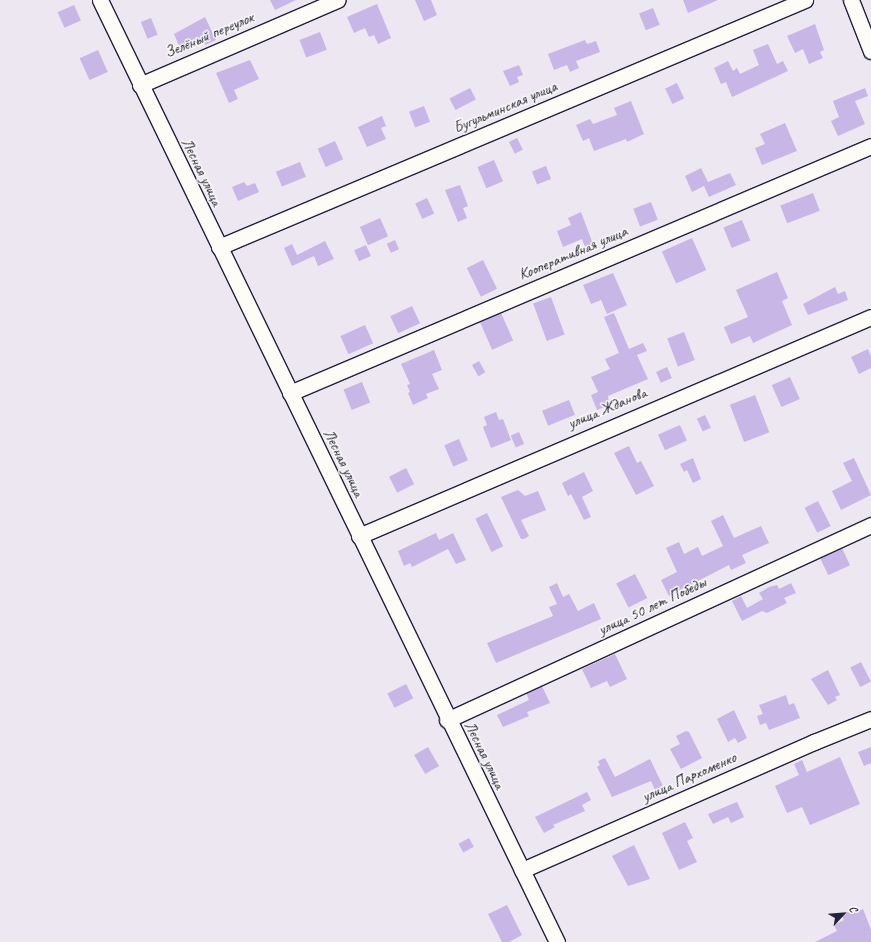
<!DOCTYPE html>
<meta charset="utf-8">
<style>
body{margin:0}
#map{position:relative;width:871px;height:942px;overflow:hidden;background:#ede7f2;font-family:Caveat,sans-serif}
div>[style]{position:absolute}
.building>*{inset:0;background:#c8b6e6;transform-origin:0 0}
.roads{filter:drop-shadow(1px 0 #22223b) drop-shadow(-1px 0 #22223b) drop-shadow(0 1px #22223b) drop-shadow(0 -1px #22223b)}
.minor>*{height:15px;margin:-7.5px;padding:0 7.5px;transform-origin:7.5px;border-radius:7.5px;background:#fdfcf7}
span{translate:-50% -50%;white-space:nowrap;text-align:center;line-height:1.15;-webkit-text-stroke:3px #fdfcf7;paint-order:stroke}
.street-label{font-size:16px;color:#22223b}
.north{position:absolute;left:823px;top:894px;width:40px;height:40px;-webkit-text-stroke:3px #fdfcf7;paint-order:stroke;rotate:64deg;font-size:11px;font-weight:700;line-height:16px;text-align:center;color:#22223b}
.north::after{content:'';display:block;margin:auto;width:14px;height:18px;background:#22223b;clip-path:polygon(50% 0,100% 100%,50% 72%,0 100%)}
</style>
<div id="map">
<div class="building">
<i style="clip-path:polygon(270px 0,296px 0,275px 10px)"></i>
<i style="clip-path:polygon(415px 0,431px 0,437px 15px,424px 21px)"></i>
<i style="clip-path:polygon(683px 0,718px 0,688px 13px)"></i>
<i style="clip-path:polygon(377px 4px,391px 38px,378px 44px,374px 35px,369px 37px,365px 28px,354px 33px,347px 17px)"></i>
<i style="left:74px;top:5px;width:17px;height:18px;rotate:66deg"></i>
<i style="left:653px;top:8px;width:18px;height:15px;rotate:68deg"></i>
<i style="clip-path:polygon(205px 17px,216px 40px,205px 45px,202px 38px,180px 48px,174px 34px)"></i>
<i style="left:151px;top:18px;width:18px;height:11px;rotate:68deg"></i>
<i style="clip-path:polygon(815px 24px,824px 50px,820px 52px,823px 58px,809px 64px,803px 49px,795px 53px,787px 36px)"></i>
<i style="left:320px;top:32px;width:19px;height:22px;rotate:69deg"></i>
<i style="clip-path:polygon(585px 40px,587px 44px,596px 41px,600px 52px,576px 61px,579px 68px,570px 72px,567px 65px,554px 70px,548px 54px)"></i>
<i style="clip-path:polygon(768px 44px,777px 64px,783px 61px,788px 71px,732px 97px,726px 82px,721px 84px,714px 68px,728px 61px,733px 71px,737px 68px,740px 74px,759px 65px,753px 50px)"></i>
<i style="left:98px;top:50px;width:24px;height:20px;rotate:66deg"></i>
<i style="clip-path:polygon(250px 60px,259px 79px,234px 90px,238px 99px,229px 103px,216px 73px)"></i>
<i style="clip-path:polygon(519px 65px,523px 75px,517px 77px,519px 82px,510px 86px,503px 71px)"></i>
<i style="left:677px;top:83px;width:17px;height:13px;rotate:65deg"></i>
<i style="left:470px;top:88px;width:13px;height:23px;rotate:63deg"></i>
<i style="clip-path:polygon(865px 88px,868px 96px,855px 101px,865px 124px,838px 136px,831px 121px,839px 117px,833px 101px)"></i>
<i style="clip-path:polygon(631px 101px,644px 134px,627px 142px,626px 139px,594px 151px,589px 138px,583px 141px,576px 125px,590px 119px,593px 124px,617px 115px,614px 108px)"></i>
<i style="left:424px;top:106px;width:17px;height:16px;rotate:69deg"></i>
<i style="clip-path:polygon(382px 116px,386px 126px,381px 128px,386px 139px,367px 147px,358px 127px)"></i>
<i style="clip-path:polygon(785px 123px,797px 151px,762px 165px,755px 148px,765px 144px,760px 134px)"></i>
<i style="left:517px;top:138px;width:13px;height:9px;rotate:63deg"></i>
<i style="left:335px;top:141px;width:20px;height:19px;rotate:66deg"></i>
<i style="left:494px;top:160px;width:23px;height:18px;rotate:67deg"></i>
<i style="left:300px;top:162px;width:16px;height:26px;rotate:68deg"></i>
<i style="left:546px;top:166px;width:14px;height:15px;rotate:69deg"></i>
<i style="clip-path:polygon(701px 168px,708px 182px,730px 173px,736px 185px,709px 197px,704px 186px,692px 192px,685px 176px)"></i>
<i style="clip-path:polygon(244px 182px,247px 186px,255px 183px,259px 192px,238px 201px,232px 187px)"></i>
<i style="clip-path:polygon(460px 185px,468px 206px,463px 208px,467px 218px,458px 222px,445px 190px)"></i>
<i style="left:813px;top:193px;width:19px;height:35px;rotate:69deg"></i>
<i style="left:427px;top:198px;width:17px;height:13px;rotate:65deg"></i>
<i style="left:651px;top:202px;width:19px;height:19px;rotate:69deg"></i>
<i style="clip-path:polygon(581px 212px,593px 244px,585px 247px,582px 239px,563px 247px,557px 231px,571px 225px,568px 218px)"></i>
<i style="left:380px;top:218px;width:20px;height:22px;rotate:66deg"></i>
<i style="left:742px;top:220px;width:22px;height:20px;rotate:68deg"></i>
<i style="left:692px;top:238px;width:35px;height:33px;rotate:66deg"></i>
<i style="left:395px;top:240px;width:10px;height:9px;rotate:66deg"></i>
<i style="clip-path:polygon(325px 241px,334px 259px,318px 266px,314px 256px,292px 266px,284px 248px,292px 244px,297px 255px)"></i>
<i style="left:366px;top:245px;width:12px;height:13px;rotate:66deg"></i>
<i style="left:483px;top:260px;width:32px;height:18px;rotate:64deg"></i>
<i style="clip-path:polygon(777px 272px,788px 298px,782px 301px,792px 325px,753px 343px,750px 336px,731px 344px,724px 327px,748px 317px,736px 290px)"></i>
<i style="clip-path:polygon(613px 273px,627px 305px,607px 314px,601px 300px,591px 304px,583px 285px)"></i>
<i style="clip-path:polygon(835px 287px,838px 294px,845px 291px,848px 300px,808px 315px,803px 304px)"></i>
<i style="left:551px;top:297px;width:40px;height:19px;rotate:70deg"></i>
<i style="left:412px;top:306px;width:19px;height:24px;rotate:65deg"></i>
<i style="left:501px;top:313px;width:30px;height:23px;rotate:66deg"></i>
<i style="clip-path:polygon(614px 313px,629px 349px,643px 343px,647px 351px,637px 355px,648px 379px,608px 396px,609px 405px,597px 410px,591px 395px,598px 392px,591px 377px,610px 369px,605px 359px,619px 353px,604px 317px)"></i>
<i style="left:365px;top:325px;width:20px;height:27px;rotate:66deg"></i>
<i style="left:684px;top:332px;width:30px;height:18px;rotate:69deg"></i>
<i style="clip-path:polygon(868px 349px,871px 356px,871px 368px,859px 374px,851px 357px)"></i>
<i style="clip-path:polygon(434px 350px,442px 370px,432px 374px,439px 389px,426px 394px,428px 398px,413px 405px,408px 393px,410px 392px,407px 385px,410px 384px,401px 364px)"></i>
<i style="left:479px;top:361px;width:13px;height:8px;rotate:61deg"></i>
<i style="left:667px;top:367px;width:12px;height:12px;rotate:66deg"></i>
<i style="left:790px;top:377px;width:24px;height:20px;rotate:66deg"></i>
<i style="left:362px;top:382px;width:22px;height:20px;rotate:68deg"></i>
<i style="left:755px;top:395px;width:40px;height:27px;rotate:69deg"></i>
<i style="left:569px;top:400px;width:16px;height:29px;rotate:68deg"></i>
<i style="clip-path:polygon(496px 412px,499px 420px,503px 419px,511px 440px,491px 448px,483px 427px,487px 425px,484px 417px)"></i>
<i style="left:705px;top:415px;width:14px;height:9px;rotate:65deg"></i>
<i style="left:680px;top:425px;width:17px;height:24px;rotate:66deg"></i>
<i style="left:519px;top:432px;width:13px;height:9px;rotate:67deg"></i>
<i style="left:459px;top:439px;width:23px;height:16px;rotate:67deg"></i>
<i style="clip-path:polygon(629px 446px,637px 463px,641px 461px,654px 486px,636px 495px,614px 453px)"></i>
<i style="clip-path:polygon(693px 458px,701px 479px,693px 483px,687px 470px,684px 472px,680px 464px)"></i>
<i style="clip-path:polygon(854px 458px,871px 495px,841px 510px,832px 491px,852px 481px,843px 463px)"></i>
<i style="left:406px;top:468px;width:18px;height:19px;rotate:63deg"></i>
<i style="clip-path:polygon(584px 472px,593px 491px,582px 497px,591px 517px,584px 520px,571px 494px,568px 496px,562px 483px)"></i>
<i style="clip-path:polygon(518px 490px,525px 496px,538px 491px,546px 510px,521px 520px,529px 536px,524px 539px,521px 539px,501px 497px)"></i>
<i style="left:818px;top:501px;width:28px;height:15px;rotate:63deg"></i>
<i style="left:487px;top:513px;width:37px;height:13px;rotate:64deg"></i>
<i style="clip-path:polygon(723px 515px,734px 538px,761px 526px,769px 543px,742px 555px,746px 563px,731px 570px,729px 565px,669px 596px,661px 580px,677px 572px,666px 548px,679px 542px,684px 554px,698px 547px,702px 556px,723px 546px,711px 521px)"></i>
<i style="clip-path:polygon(436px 533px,439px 540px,453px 533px,466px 560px,456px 564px,448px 549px,412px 567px,410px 563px,404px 566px,398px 551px)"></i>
<i style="left:842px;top:548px;width:19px;height:24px;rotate:65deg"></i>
<i style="left:635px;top:574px;width:27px;height:21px;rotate:63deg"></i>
<i style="clip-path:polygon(557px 583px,563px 597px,569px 594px,578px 611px,594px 603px,601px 619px,496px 663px,487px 643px,553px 616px,549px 607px,557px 604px,549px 587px)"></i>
<i style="clip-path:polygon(791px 583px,796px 593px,784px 598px,787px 603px,767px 613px,762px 611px,742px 621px,732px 601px,741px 596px,747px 608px,763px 599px,759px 593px,769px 587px,777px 585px,779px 589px)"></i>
<i style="clip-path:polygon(615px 654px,627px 679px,610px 687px,607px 681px,591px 688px,582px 669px)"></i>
<i style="left:861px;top:662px;width:22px;height:12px;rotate:63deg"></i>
<i style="clip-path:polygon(828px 670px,840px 695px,835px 697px,837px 700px,828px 705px,811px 679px)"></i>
<i style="left:406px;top:684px;width:16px;height:21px;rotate:63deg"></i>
<i style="clip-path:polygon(542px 686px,550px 703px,527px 712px,529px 716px,503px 727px,497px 715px,529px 700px,526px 693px)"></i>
<i style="clip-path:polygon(786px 695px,789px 705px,794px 703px,800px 718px,769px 730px,766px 723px,760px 725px,757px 716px,763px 714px,759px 705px)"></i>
<i style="clip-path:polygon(734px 710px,747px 738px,738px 743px,735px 738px,728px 742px,717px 719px)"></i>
<i style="clip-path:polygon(686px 731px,689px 732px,702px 758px,681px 769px,670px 749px,680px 744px,676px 736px)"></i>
<i style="left:428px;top:747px;width:22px;height:16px;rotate:60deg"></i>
<i style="clip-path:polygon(871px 747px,871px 763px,864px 766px,858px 752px)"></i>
<i style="clip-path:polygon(840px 757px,860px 804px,810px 825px,802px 807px,787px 813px,775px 786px,799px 775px,794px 764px,802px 760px,807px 772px)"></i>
<i style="clip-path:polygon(605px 758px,615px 777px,650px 759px,663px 786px,655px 790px,651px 781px,612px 797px,597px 767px,600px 765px,598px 761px)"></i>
<i style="clip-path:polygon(587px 792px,591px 800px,582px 805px,585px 811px,553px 825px,555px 827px,544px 833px,535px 817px)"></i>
<i style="clip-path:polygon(737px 802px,744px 817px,731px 823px,728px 817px,713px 824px,708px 814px)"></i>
<i style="clip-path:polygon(685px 822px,693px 838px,687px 841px,697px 862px,679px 870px,662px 833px)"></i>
<i style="left:469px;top:838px;width:10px;height:12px;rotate:61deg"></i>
<i style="clip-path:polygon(634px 845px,650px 879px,628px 886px,612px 856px)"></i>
<i style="clip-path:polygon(507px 905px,522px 935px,509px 942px,502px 942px,488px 914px)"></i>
<i style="clip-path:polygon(853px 909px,855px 913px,863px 909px,871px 930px,871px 942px,815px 942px,837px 931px,834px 925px,844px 920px,841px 915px)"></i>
</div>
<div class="roads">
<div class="minor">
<i style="left:100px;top:0;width:1047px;rotate:64.12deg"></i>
<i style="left:851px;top:0;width:55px;rotate:68.6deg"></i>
<i style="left:140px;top:85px;width:215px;rotate:-23.3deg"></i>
<i style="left:219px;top:247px;width:636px;rotate:-22.86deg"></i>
<i style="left:290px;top:393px;width:631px;rotate:-23.03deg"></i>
<i style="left:359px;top:536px;width:557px;rotate:-23.16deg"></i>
<i style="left:447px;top:720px;width:467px;rotate:-24.7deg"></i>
<i style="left:522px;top:870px;width:319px;rotate:-23.7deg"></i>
<i style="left:814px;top:742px;width:61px;rotate:-22deg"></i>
</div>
</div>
<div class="street-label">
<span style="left:209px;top:35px;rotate:-23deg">Зелёный переулок</span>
<span style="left:505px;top:107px;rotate:-23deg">Бугульминская улица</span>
<span style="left:202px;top:172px;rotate:64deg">Лесная улица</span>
<span style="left:573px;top:253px;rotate:-23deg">Кооперативная улица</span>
<span style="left:607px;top:408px;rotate:-23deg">улица Жданова</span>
<span style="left:344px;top:463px;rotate:64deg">Лесная улица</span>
<span style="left:652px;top:606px;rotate:-25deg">улица 50 лет Победы</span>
<span style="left:485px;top:755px;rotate:64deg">Лесная улица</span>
<span style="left:689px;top:777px;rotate:-24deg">улица Пархоменко</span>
</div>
<div class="north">С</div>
</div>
